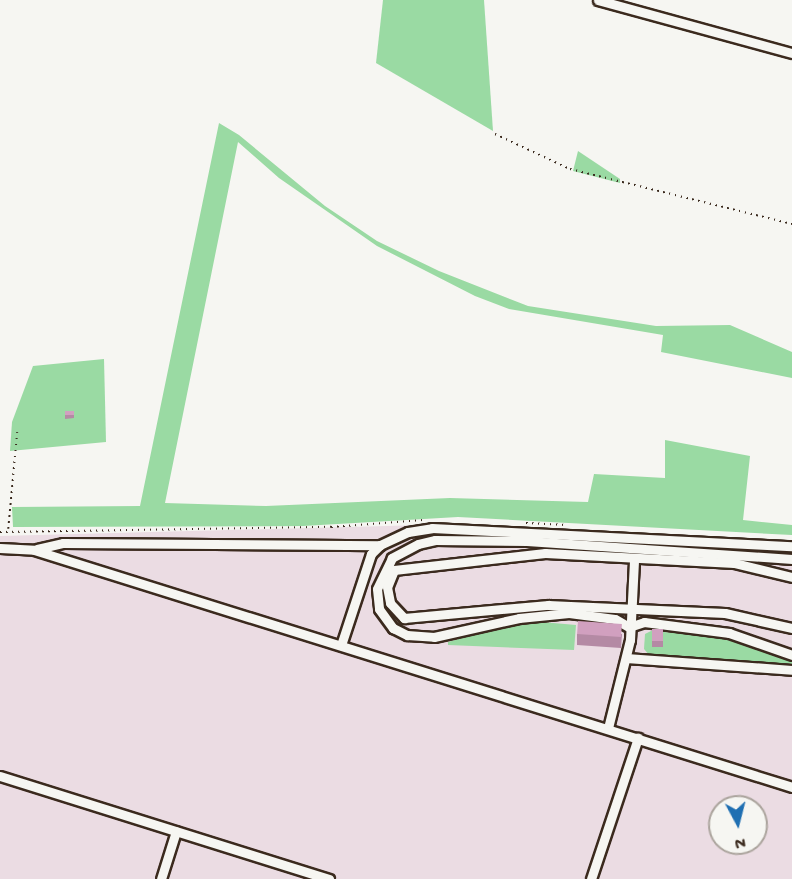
<!DOCTYPE html>
<style>
body{margin:0}
#map{position:relative;width:792px;height:879px;overflow:hidden;background:#f6f6f2;font-family:"Gochi Hand",sans-serif}
div>[style]{position:absolute}
.built>*{inset:0;background:#ebdce3}
.green>*{inset:0;background:#9adaa3}
.path>*{height:1.5px;margin-top:-0.75px;transform-origin:0;background:repeating-linear-gradient(90deg,#3b2a1e 0 1.5px,transparent 0 6px)}
.roads{filter:drop-shadow(2px 0 #3b2a1e) drop-shadow(-2px 0 #3b2a1e) drop-shadow(0 2px #3b2a1e) drop-shadow(0 -2px #3b2a1e)}
.minor>*{height:9px;margin:-4.5px;padding:0 4.5px;transform-origin:4.5px;border-radius:4.5px;background:#f6f6f2}
.wall>*{inset:0;background:#b48aa4;transform-origin:0 0}
.building>*{inset:0;background:#d1a0bf;transform-origin:0 0}
span{translate:-50% -50%;white-space:nowrap;text-align:center;line-height:1.15;-webkit-text-stroke:5px #f6f6f2;paint-order:stroke}
.north{position:absolute;left:708px;top:795px;width:60px;height:60px;box-sizing:border-box;background:#f6f6f2;border:2px solid #aba49d;border-radius:50%;rotate:173deg;font-size:16px;font-weight:700;line-height:24px;text-align:center;color:#3b2a1e}
.north::after{content:'';display:block;margin:auto;width:21px;height:27px;background:#1f6fb2;clip-path:polygon(50% 0,100% 100%,50% 72%,0 100%)}
</style>
<div id="map">
<div class="built">
<i style="clip-path:polygon(evenodd,424px 525px,792px 542px,792px 879px,0 879px,0 536px,424px 525px,720px 807px,756px 807px,756px 843px,720px 843px,720px 807px)"></i>
</div>
<div class="green">
<i style="clip-path:polygon(383px 0,484px 0,493px 131px,376px 63px)"></i>
<i style="clip-path:polygon(219px 123px,239px 135px,325px 206px,377px 241px,439px 271px,528px 306px,656px 326px,730px 325px,792px 352px,792px 378px,661px 352px,663px 335px,509px 309px,475px 296px,377px 246px,279px 178px,238px 142px,165px 503px,266px 506px,450px 498px,588px 502px,594px 474px,665px 478px,665px 440px,750px 456px,743px 520px,792px 525px,792px 535px,458px 517px,303px 526px,13px 527px,12px 507px,140px 506px)"></i>
<i style="clip-path:polygon(578px 151px,620px 179px,620px 183px,573px 171px)"></i>
<i style="clip-path:polygon(104px 359px,106px 442px,10px 451px,12px 422px,33px 366px)"></i>
<i style="clip-path:polygon(542px 622px,576px 625px,574px 650px,448px 645px,448px 642px,511px 624px)"></i>
<i style="clip-path:polygon(651px 631px,727px 637px,792px 659px,792px 664px,650px 656px,644px 649px,645px 634px)"></i>
</div>
<div class="path">
<i style="left:495px;top:134px;width:83px;rotate:25deg"></i>
<i style="left:570px;top:169px;width:229px;rotate:13.9deg"></i>
<i style="left:526px;top:523px;width:40px;rotate:2.9deg"></i>
<i style="left:8px;top:529px;width:97px;rotate:-84.7deg"></i>
<i style="left:0;top:532px;width:331px;rotate:-0.9deg"></i>
<i style="left:331px;top:527px;width:92px;rotate:-4.4deg"></i>
</div>
<div class="roads">
<div class="minor">
<i style="left:598px;top:0;width:201px;rotate:15.3deg"></i>
<i style="left:380px;top:545px;width:31px;rotate:-25deg"></i>
<i style="left:408px;top:532px;width:24px;rotate:-9deg"></i>
<i style="left:432px;top:528px;width:360px;rotate:2.9deg"></i>
<i style="left:0;top:548px;width:34px;rotate:3deg"></i>
<i style="left:34px;top:550px;width:794px;rotate:17.36deg"></i>
<i style="left:37px;top:549px;width:27px;rotate:-13deg"></i>
<i style="left:63px;top:543px;width:317px;rotate:0.4deg"></i>
<i style="left:380px;top:545px;width:13px;rotate:135deg"></i>
<i style="left:371px;top:554px;width:96px;rotate:108.2deg"></i>
<i style="left:792px;top:559px;width:266px;rotate:-176.1deg"></i>
<i style="left:527px;top:541px;width:92px;rotate:-179.4deg"></i>
<i style="left:435px;top:540px;width:17px;rotate:167deg"></i>
<i style="left:418px;top:544px;width:30px;rotate:152deg"></i>
<i style="left:392px;top:558px;width:34px;rotate:116deg"></i>
<i style="left:377px;top:589px;width:20px;rotate:84deg"></i>
<i style="left:379px;top:609px;width:24px;rotate:54deg"></i>
<i style="left:393px;top:628px;width:16px;rotate:27deg"></i>
<i style="left:407px;top:635px;width:27px;rotate:4deg"></i>
<i style="left:434px;top:637px;width:87px;rotate:-12.6deg"></i>
<i style="left:519px;top:618px;width:50px;rotate:-5.7deg"></i>
<i style="left:569px;top:613px;width:46px;rotate:7.4deg"></i>
<i style="left:615px;top:619px;width:16px;rotate:30deg"></i>
<i style="left:629px;top:627px;width:16px;rotate:-18deg"></i>
<i style="left:644px;top:622px;width:86px;rotate:7.4deg"></i>
<i style="left:729px;top:633px;width:67px;rotate:19.2deg"></i>
<i style="left:792px;top:577px;width:60px;rotate:-166.4deg"></i>
<i style="left:734px;top:563px;width:189px;rotate:-177deg"></i>
<i style="left:545px;top:553px;width:152px;rotate:173.6deg"></i>
<i style="left:394px;top:570px;width:18px;rotate:112deg"></i>
<i style="left:387px;top:587px;width:16px;rotate:79deg"></i>
<i style="left:390px;top:603px;width:21px;rotate:47deg"></i>
<i style="left:404px;top:618px;width:145px;rotate:-5.2deg"></i>
<i style="left:548px;top:605px;width:177px;rotate:2.6deg"></i>
<i style="left:725px;top:613px;width:69px;rotate:12.6deg"></i>
<i style="left:626px;top:658px;width:166px;rotate:4.1deg"></i>
<i style="left:608px;top:728px;width:91px;rotate:-76deg"></i>
<i style="left:630px;top:640px;width:80px;rotate:-87.1deg"></i>
<i style="left:0;top:776px;width:345px;rotate:17.4deg"></i>
<i style="left:161px;top:879px;width:50px;rotate:-72.6deg"></i>
<i style="left:591px;top:879px;width:149px;rotate:-71.6deg"></i>
</div>
</div>
<div class="wall">
<i style="clip-path:polygon(74px 411px,74px 418px,65px 419px,65px 412px)"></i>
<i style="left:652px;top:629px;width:11px;height:18px"></i>
<i style="clip-path:polygon(577px 634px,622px 634px,621px 648px,577px 645px)"></i>
</div>
<div class="building">
<i style="left:74px;top:411px;width:4px;height:9px;rotate:90deg"></i>
<i style="left:578px;top:621px;width:44px;height:13px;rotate:4deg"></i>
<i style="left:652px;top:629px;width:11px;height:12px"></i>
</div>
<div class="north">N</div>
</div>
